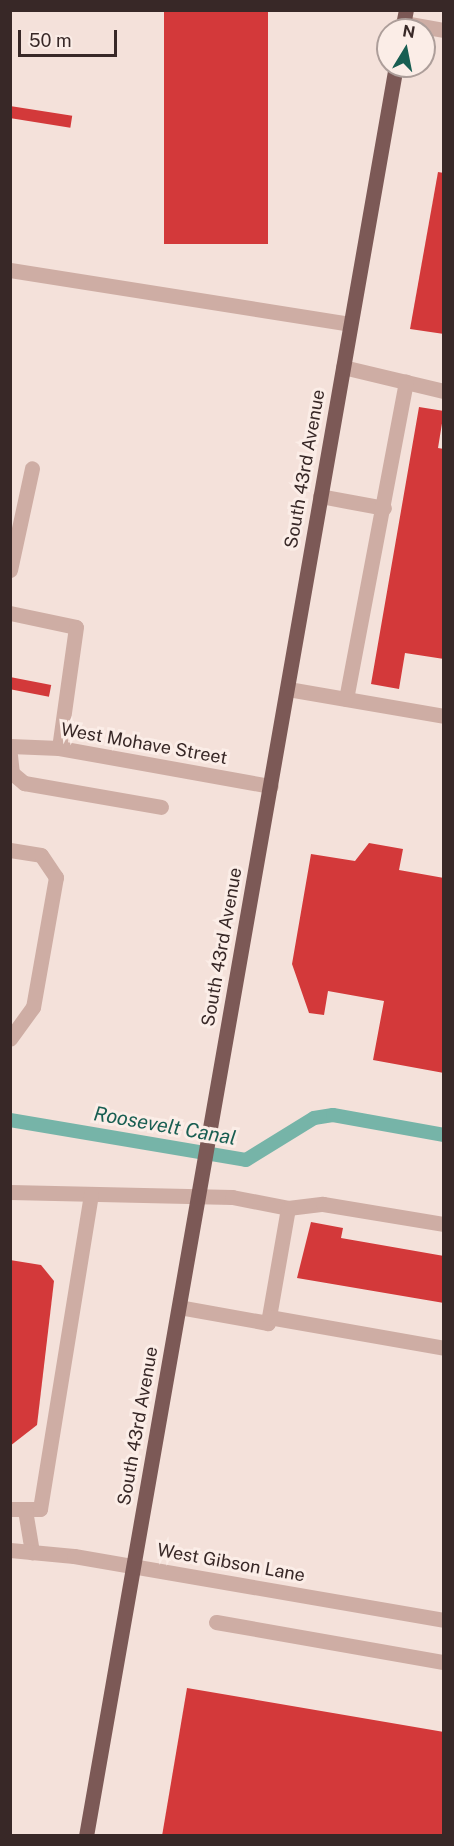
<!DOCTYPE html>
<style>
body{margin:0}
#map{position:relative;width:454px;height:1846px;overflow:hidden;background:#f4e1da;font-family:"Public Sans",sans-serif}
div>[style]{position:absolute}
.canal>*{height:14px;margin:-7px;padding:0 7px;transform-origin:7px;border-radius:7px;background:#76b4a8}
.building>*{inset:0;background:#d3393a;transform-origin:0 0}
.minor>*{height:15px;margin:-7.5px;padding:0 7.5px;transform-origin:7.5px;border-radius:7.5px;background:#ceada4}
.major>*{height:15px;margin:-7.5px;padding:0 7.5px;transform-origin:7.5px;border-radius:7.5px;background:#7c5956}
span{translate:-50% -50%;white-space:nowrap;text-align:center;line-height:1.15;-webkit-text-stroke:6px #fbede7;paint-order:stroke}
.street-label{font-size:18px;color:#382827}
.water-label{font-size:20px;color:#185e52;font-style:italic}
.frame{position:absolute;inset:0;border:12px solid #382827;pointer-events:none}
.north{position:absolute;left:376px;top:18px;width:60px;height:60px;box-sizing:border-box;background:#fbede7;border:2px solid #ad9e9a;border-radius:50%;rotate:10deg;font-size:16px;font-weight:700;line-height:24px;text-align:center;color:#382827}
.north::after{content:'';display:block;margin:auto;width:21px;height:27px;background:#185e52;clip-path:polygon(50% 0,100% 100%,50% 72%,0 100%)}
.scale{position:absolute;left:18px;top:30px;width:99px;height:27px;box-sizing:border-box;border:3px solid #382827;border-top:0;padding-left:8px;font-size:18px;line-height:21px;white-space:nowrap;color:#382827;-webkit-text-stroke:4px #fbede7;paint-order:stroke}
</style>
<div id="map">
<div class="canal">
<i style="left:10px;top:1120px;width:239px;rotate:9.6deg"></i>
<i style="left:246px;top:1160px;width:80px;rotate:-31.7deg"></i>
<i style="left:314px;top:1118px;width:19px;rotate:-9deg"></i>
<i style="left:333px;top:1115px;width:113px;rotate:10.2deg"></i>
</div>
<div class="building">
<i style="left:164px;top:10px;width:104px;height:234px"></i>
<i style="left:10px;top:106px;width:63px;height:12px;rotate:9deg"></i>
<i style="clip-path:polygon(438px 172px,444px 173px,444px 334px,410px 329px)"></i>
<i style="clip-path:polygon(419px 407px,444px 411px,438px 448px,444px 449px,444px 659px,405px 653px,399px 689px,371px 684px)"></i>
<i style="left:10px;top:677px;width:42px;height:12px;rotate:11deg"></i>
<i style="clip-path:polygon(369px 843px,403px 849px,399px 870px,444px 878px,444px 1073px,373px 1060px,384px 1001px,328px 991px,324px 1015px,309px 1013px,292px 964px,311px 854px,355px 861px)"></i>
<i style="clip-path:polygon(311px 1222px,343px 1228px,341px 1238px,444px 1256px,444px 1303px,297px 1278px)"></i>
<i style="clip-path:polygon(10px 1260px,41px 1265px,54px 1281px,37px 1425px,10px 1446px)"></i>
<i style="clip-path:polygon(187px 1688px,444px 1732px,444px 1836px,162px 1836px)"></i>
</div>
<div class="minor">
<i style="left:404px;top:23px;width:41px;rotate:9.9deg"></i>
<i style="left:10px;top:270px;width:344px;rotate:9deg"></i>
<i style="left:343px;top:367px;width:104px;rotate:13.4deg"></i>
<i style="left:320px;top:496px;width:65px;rotate:10.6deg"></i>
<i style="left:10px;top:570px;width:104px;rotate:-77.8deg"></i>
<i style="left:10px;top:613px;width:67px;rotate:12deg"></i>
<i style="left:76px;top:627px;width:122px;rotate:98deg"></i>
<i style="left:288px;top:689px;width:158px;rotate:9.8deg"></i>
<i style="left:346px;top:699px;width:323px;rotate:-79.3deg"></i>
<i style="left:10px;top:746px;width:49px;rotate:2.3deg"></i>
<i style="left:59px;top:748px;width:215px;rotate:10.2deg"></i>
<i style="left:10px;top:755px;width:18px;rotate:84deg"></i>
<i style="left:12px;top:773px;width:16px;rotate:40deg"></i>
<i style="left:24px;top:783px;width:139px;rotate:9.9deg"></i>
<i style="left:10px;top:850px;width:31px;rotate:9deg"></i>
<i style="left:41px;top:855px;width:27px;rotate:56deg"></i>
<i style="left:56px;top:877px;width:132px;rotate:100deg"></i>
<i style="left:33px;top:1007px;width:39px;rotate:126deg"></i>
<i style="left:10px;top:1192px;width:222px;rotate:1.3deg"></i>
<i style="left:232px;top:1197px;width:57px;rotate:11.1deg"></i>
<i style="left:288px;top:1208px;width:117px;rotate:99.9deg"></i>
<i style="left:268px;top:1323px;width:90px;rotate:-169.8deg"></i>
<i style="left:288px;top:1208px;width:35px;rotate:-7deg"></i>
<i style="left:323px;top:1204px;width:123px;rotate:9.4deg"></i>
<i style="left:269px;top:1317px;width:178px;rotate:10deg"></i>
<i style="left:10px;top:1509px;width:30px"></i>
<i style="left:40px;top:1509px;width:319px;rotate:-80.8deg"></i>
<i style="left:25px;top:1510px;width:43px;rotate:80.5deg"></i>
<i style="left:10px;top:1550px;width:64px;rotate:5.4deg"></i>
<i style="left:74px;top:1556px;width:375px;rotate:9.8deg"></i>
<i style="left:216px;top:1622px;width:231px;rotate:10deg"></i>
</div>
<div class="major">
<i style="left:402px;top:30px;width:20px;rotate:-79deg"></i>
<i style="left:86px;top:1836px;width:1797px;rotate:-80.07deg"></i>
</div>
<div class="street-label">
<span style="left:305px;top:469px;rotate:-80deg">South 43rd Avenue</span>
<span style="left:144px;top:744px;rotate:10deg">West Mohave Street</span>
<span style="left:222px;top:947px;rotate:-80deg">South 43rd Avenue</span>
<span style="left:138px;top:1426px;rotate:-80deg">South 43rd Avenue</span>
<span style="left:231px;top:1563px;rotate:10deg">West Gibson Lane</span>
</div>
<div class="water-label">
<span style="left:165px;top:1126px;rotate:10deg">Roosevelt Canal</span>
</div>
<div class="frame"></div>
<div class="north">N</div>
<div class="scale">50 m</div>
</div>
